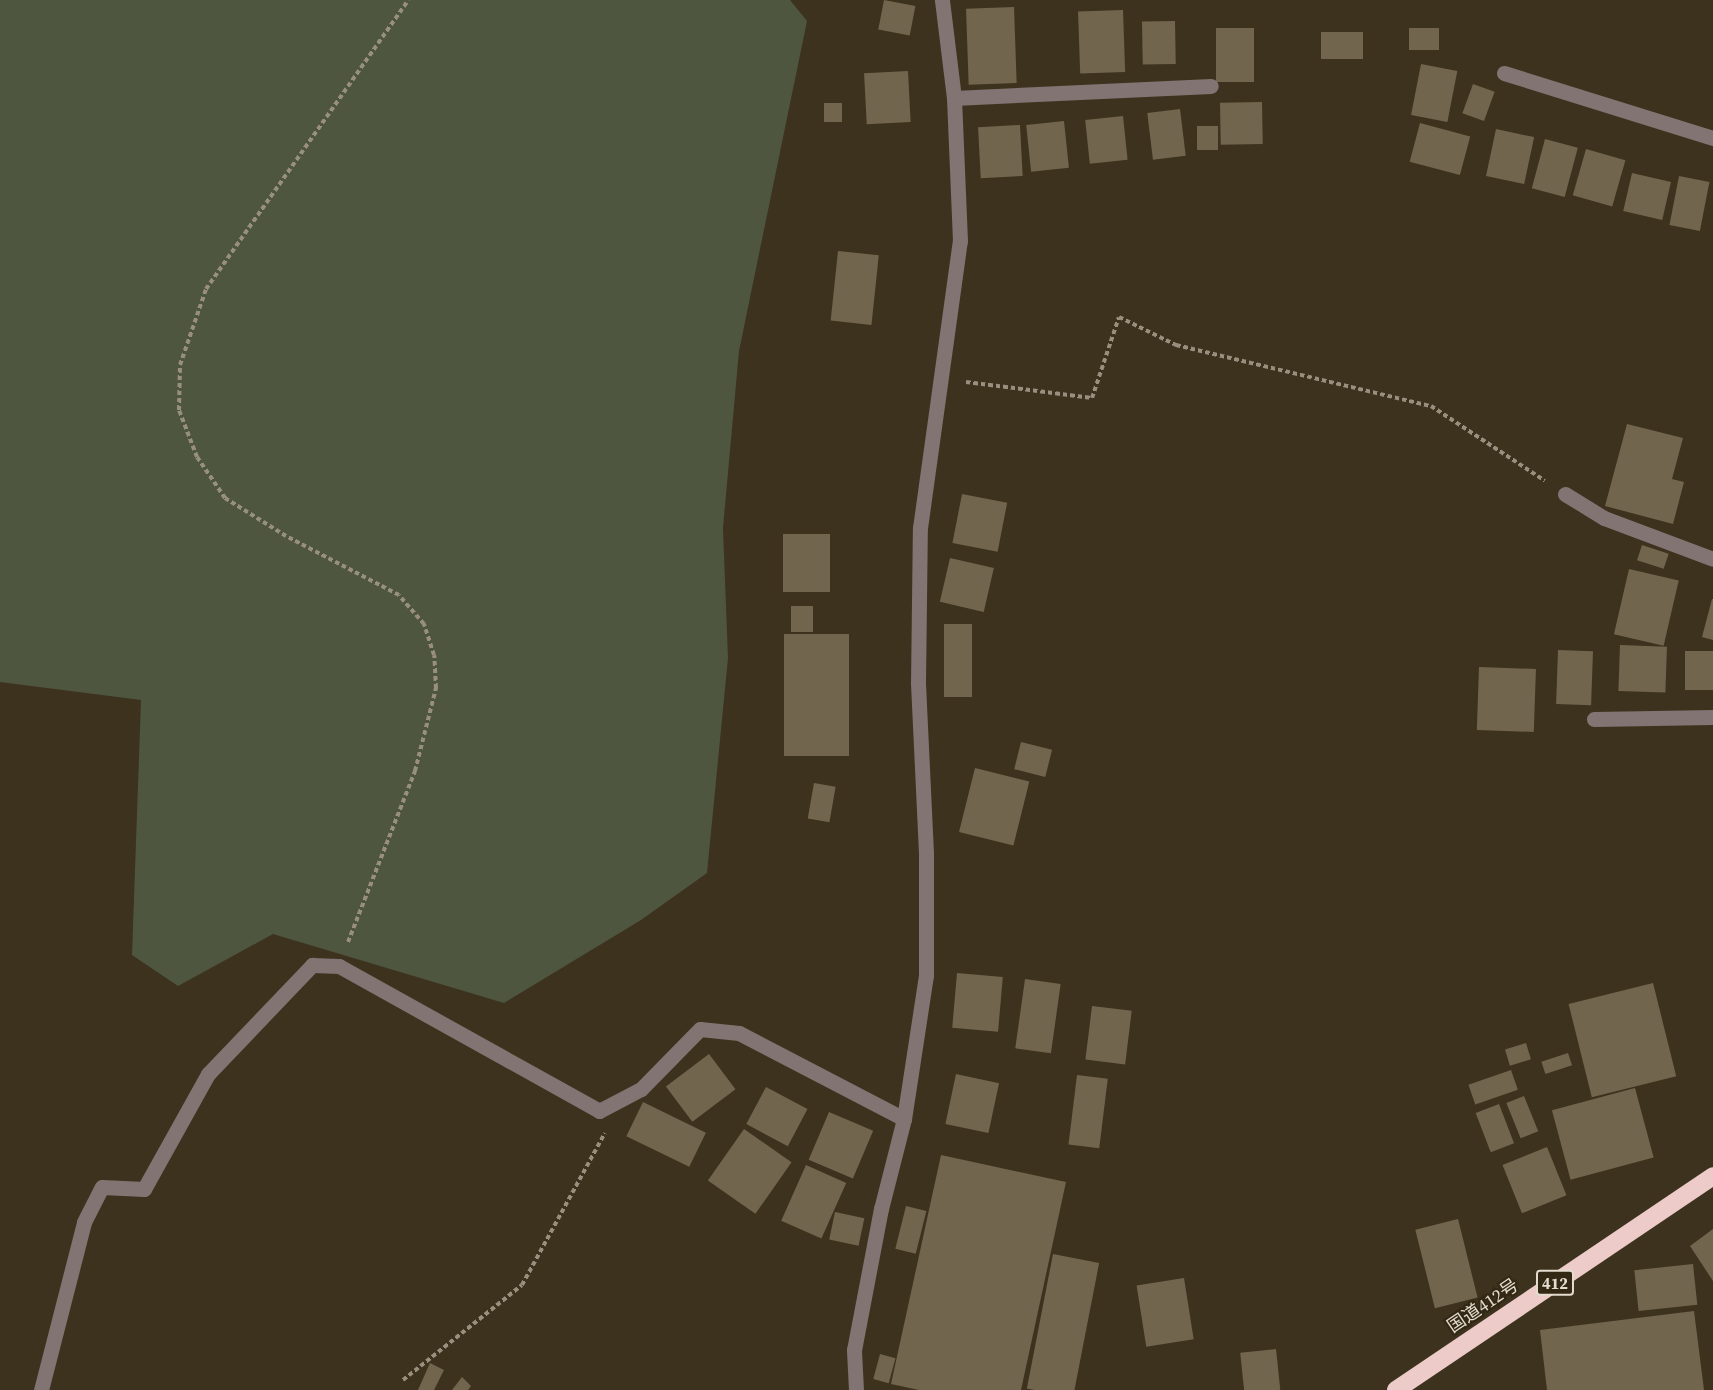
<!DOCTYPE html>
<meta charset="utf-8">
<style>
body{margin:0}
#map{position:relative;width:1713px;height:1390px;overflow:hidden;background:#3d321d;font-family:"Source Serif 4","Noto Sans JP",serif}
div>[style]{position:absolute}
.green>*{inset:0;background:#4e563f}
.building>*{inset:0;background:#71654e;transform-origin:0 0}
.path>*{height:4px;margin-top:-2px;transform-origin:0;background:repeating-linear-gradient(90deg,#988f7f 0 4.5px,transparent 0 7.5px)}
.minor>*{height:15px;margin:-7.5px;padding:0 7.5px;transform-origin:7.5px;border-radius:7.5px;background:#817473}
.highway>*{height:18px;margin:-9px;padding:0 9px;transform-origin:9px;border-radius:9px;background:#edcbc9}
span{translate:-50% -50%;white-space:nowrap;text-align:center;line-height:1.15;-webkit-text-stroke:4.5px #332813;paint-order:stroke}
.shield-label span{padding:2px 4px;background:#332813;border:2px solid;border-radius:4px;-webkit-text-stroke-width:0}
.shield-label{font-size:16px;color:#e3dccf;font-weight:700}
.street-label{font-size:18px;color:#e3dccf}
</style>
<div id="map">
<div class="green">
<i style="clip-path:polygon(0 0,790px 0,807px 21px,739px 351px,723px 528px,728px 658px,707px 873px,641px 920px,504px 1003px,273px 934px,178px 986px,132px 955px,141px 700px,0 682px)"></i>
</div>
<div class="building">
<i style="left:884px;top:0;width:32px;height:30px;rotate:11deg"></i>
<i style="left:1014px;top:7px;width:76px;height:48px;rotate:88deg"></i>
<i style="left:1123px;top:10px;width:62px;height:45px;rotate:88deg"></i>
<i style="left:1175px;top:21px;width:43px;height:33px;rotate:89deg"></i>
<i style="left:1216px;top:28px;width:38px;height:54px"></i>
<i style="left:1409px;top:28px;width:30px;height:22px"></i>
<i style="left:1363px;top:32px;width:27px;height:42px;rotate:90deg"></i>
<i style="left:1421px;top:64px;width:37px;height:52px;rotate:11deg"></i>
<i style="left:908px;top:71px;width:51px;height:44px;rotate:87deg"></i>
<i style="left:1473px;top:84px;width:23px;height:31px;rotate:20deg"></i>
<i style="left:1262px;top:102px;width:42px;height:42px;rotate:89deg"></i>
<i style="left:824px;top:103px;width:18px;height:19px"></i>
<i style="left:1180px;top:109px;width:47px;height:33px;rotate:83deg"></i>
<i style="left:1123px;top:116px;width:44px;height:38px;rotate:84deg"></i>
<i style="left:1064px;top:121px;width:47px;height:38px;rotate:84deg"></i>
<i style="left:1420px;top:123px;width:52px;height:40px;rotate:15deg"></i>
<i style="left:1020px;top:125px;width:51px;height:42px;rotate:87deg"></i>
<i style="left:1197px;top:126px;width:21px;height:24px"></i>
<i style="left:1496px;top:129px;width:39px;height:48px;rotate:12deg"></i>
<i style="left:1545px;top:139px;width:34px;height:51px;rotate:15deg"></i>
<i style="left:1586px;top:149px;width:41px;height:48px;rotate:16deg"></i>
<i style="left:1632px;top:173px;width:40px;height:39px;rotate:13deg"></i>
<i style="left:1679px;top:176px;width:31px;height:50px;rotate:11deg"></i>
<i style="left:838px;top:251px;width:41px;height:70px;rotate:6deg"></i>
<i style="clip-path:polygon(1627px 424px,1683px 438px,1672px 479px,1684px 482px,1673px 524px,1605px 506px)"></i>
<i style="left:962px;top:494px;width:46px;height:50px;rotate:11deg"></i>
<i style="left:783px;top:534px;width:47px;height:58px"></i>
<i style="left:1642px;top:545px;width:28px;height:16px;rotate:18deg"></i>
<i style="left:950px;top:558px;width:45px;height:45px;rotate:13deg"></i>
<i style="left:1629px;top:569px;width:51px;height:67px;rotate:13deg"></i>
<i style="clip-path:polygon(1712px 599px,1713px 599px,1713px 640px,1702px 637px)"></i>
<i style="left:791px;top:606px;width:22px;height:26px"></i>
<i style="left:944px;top:624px;width:28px;height:73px"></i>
<i style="left:784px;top:634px;width:65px;height:122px"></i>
<i style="left:1620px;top:645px;width:47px;height:46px;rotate:2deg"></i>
<i style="left:1558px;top:650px;width:35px;height:54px;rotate:2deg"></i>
<i style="left:1685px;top:651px;width:28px;height:39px"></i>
<i style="left:1479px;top:667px;width:57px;height:63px;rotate:2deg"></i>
<i style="left:1021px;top:742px;width:32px;height:28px;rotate:14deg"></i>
<i style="left:975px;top:768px;width:56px;height:66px;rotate:14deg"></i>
<i style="left:814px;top:783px;width:22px;height:36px;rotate:10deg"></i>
<i style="left:957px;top:973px;width:46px;height:55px;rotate:5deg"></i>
<i style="left:1025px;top:979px;width:36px;height:70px;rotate:8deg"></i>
<i style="left:1653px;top:983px;width:96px;height:87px;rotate:76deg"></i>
<i style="left:1092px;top:1006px;width:40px;height:54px;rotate:7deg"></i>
<i style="left:1526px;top:1043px;width:17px;height:22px;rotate:73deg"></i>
<i style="left:1568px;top:1053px;width:13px;height:28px;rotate:72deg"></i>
<i style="left:709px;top:1054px;width:44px;height:54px;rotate:53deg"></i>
<i style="left:1511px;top:1070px;width:21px;height:45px;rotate:71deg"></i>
<i style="left:956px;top:1074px;width:44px;height:51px;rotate:12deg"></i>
<i style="left:1077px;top:1075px;width:31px;height:70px;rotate:7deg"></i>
<i style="left:766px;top:1087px;width:47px;height:42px;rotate:28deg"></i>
<i style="left:1635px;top:1088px;width:72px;height:86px;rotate:75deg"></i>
<i style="left:1524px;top:1096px;width:38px;height:19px;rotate:68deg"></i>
<i style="left:643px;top:1102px;width:70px;height:38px;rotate:26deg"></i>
<i style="left:1499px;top:1104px;width:42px;height:25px;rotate:69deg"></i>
<i style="left:829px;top:1112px;width:48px;height:52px;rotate:23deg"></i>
<i style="left:744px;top:1129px;width:58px;height:63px;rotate:35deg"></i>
<i style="left:1547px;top:1147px;width:52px;height:48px;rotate:68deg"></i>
<i style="clip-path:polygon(941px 1155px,1066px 1182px,1021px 1390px,919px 1390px,891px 1384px)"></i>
<i style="left:806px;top:1165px;width:44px;height:61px;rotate:24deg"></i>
<i style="left:906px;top:1206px;width:21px;height:44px;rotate:14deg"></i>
<i style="left:835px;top:1212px;width:30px;height:28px;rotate:12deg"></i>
<i style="left:1458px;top:1219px;width:81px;height:44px;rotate:76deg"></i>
<i style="clip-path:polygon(1713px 1229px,1713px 1281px,1690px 1246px)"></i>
<i style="left:1053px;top:1254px;width:47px;height:137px;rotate:11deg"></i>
<i style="left:1693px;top:1264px;width:41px;height:59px;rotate:84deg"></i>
<i style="left:1184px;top:1278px;width:62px;height:48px;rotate:81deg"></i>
<i style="clip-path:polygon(1694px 1311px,1704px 1390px,1547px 1390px,1540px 1330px)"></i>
<i style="left:1276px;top:1349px;width:41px;height:36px;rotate:84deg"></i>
<i style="left:880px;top:1354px;width:16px;height:26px;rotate:15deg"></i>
<i style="clip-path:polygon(430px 1363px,444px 1370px,434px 1390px,418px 1390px)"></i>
<i style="clip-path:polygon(462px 1377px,471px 1386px,468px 1390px,452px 1390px)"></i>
</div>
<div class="path">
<i style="left:966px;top:382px;width:127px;rotate:7.2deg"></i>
<i style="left:1092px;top:398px;width:85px;rotate:-71.6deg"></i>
<i style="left:1119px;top:317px;width:64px;rotate:26.2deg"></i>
<i style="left:1176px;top:345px;width:262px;rotate:13.5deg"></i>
<i style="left:1431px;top:406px;width:136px;rotate:33.3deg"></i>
<i style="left:348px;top:942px;width:184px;rotate:-68.6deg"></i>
<i style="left:415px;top:771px;width:86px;rotate:-75.8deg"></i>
<i style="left:436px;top:688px;width:33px;rotate:-93deg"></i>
<i style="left:434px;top:655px;width:33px;rotate:-108deg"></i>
<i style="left:424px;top:624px;width:38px;rotate:-131deg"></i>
<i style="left:399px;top:595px;width:127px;rotate:-152.4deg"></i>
<i style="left:286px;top:536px;width:72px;rotate:-148.1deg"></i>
<i style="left:225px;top:498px;width:50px;rotate:-124.3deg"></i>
<i style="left:197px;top:457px;width:50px;rotate:-111deg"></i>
<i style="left:179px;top:410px;width:45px;rotate:-88.7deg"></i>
<i style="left:180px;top:365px;width:80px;rotate:-71.1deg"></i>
<i style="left:206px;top:289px;width:353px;rotate:-55deg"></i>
<i style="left:403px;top:1380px;width:152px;rotate:-38.6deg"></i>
<i style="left:522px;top:1285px;width:173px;rotate:-61.4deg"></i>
</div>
<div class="minor">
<i style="left:1504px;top:73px;width:219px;rotate:17.3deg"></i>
<i style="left:954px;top:98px;width:257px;rotate:-2.7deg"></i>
<i style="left:1565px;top:494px;width:46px;rotate:31.6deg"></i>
<i style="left:1604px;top:518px;width:116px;rotate:20.6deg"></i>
<i style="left:1594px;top:719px;width:119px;rotate:-1deg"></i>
<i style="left:41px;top:1390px;width:173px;rotate:-75.6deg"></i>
<i style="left:84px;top:1222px;width:39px;rotate:-63deg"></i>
<i style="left:102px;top:1187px;width:42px;rotate:2.7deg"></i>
<i style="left:144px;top:1189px;width:132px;rotate:-60.9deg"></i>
<i style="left:208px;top:1074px;width:151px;rotate:-46.3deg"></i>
<i style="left:312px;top:965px;width:27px;rotate:2deg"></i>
<i style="left:339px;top:966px;width:298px;rotate:29.1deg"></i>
<i style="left:599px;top:1111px;width:47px;rotate:-27.6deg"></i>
<i style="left:641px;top:1089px;width:84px;rotate:-45.5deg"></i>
<i style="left:700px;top:1029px;width:39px;rotate:6deg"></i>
<i style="left:739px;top:1033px;width:186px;rotate:27.5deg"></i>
<i style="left:856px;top:1390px;width:40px;rotate:-92.9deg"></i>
<i style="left:854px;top:1350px;width:144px;rotate:-79.2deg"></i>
<i style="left:881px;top:1209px;width:93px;rotate:-75.7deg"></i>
<i style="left:904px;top:1119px;width:145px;rotate:-81.3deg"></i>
<i style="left:926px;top:976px;width:123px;rotate:-90deg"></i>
<i style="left:926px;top:853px;width:170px;rotate:-92.7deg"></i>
<i style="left:918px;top:683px;width:155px;rotate:-89.3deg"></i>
<i style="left:920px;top:528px;width:290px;rotate:-82.1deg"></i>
<i style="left:960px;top:241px;width:143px;rotate:-92.4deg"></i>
<i style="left:954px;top:98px;width:99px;rotate:-97deg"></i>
</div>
<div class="highway">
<i style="left:1396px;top:1390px;width:382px;rotate:-34deg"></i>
</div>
<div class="shield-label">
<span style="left:1555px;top:1283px">412</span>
</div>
<div class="street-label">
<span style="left:1483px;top:1306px;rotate:-34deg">国道412号</span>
</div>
</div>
